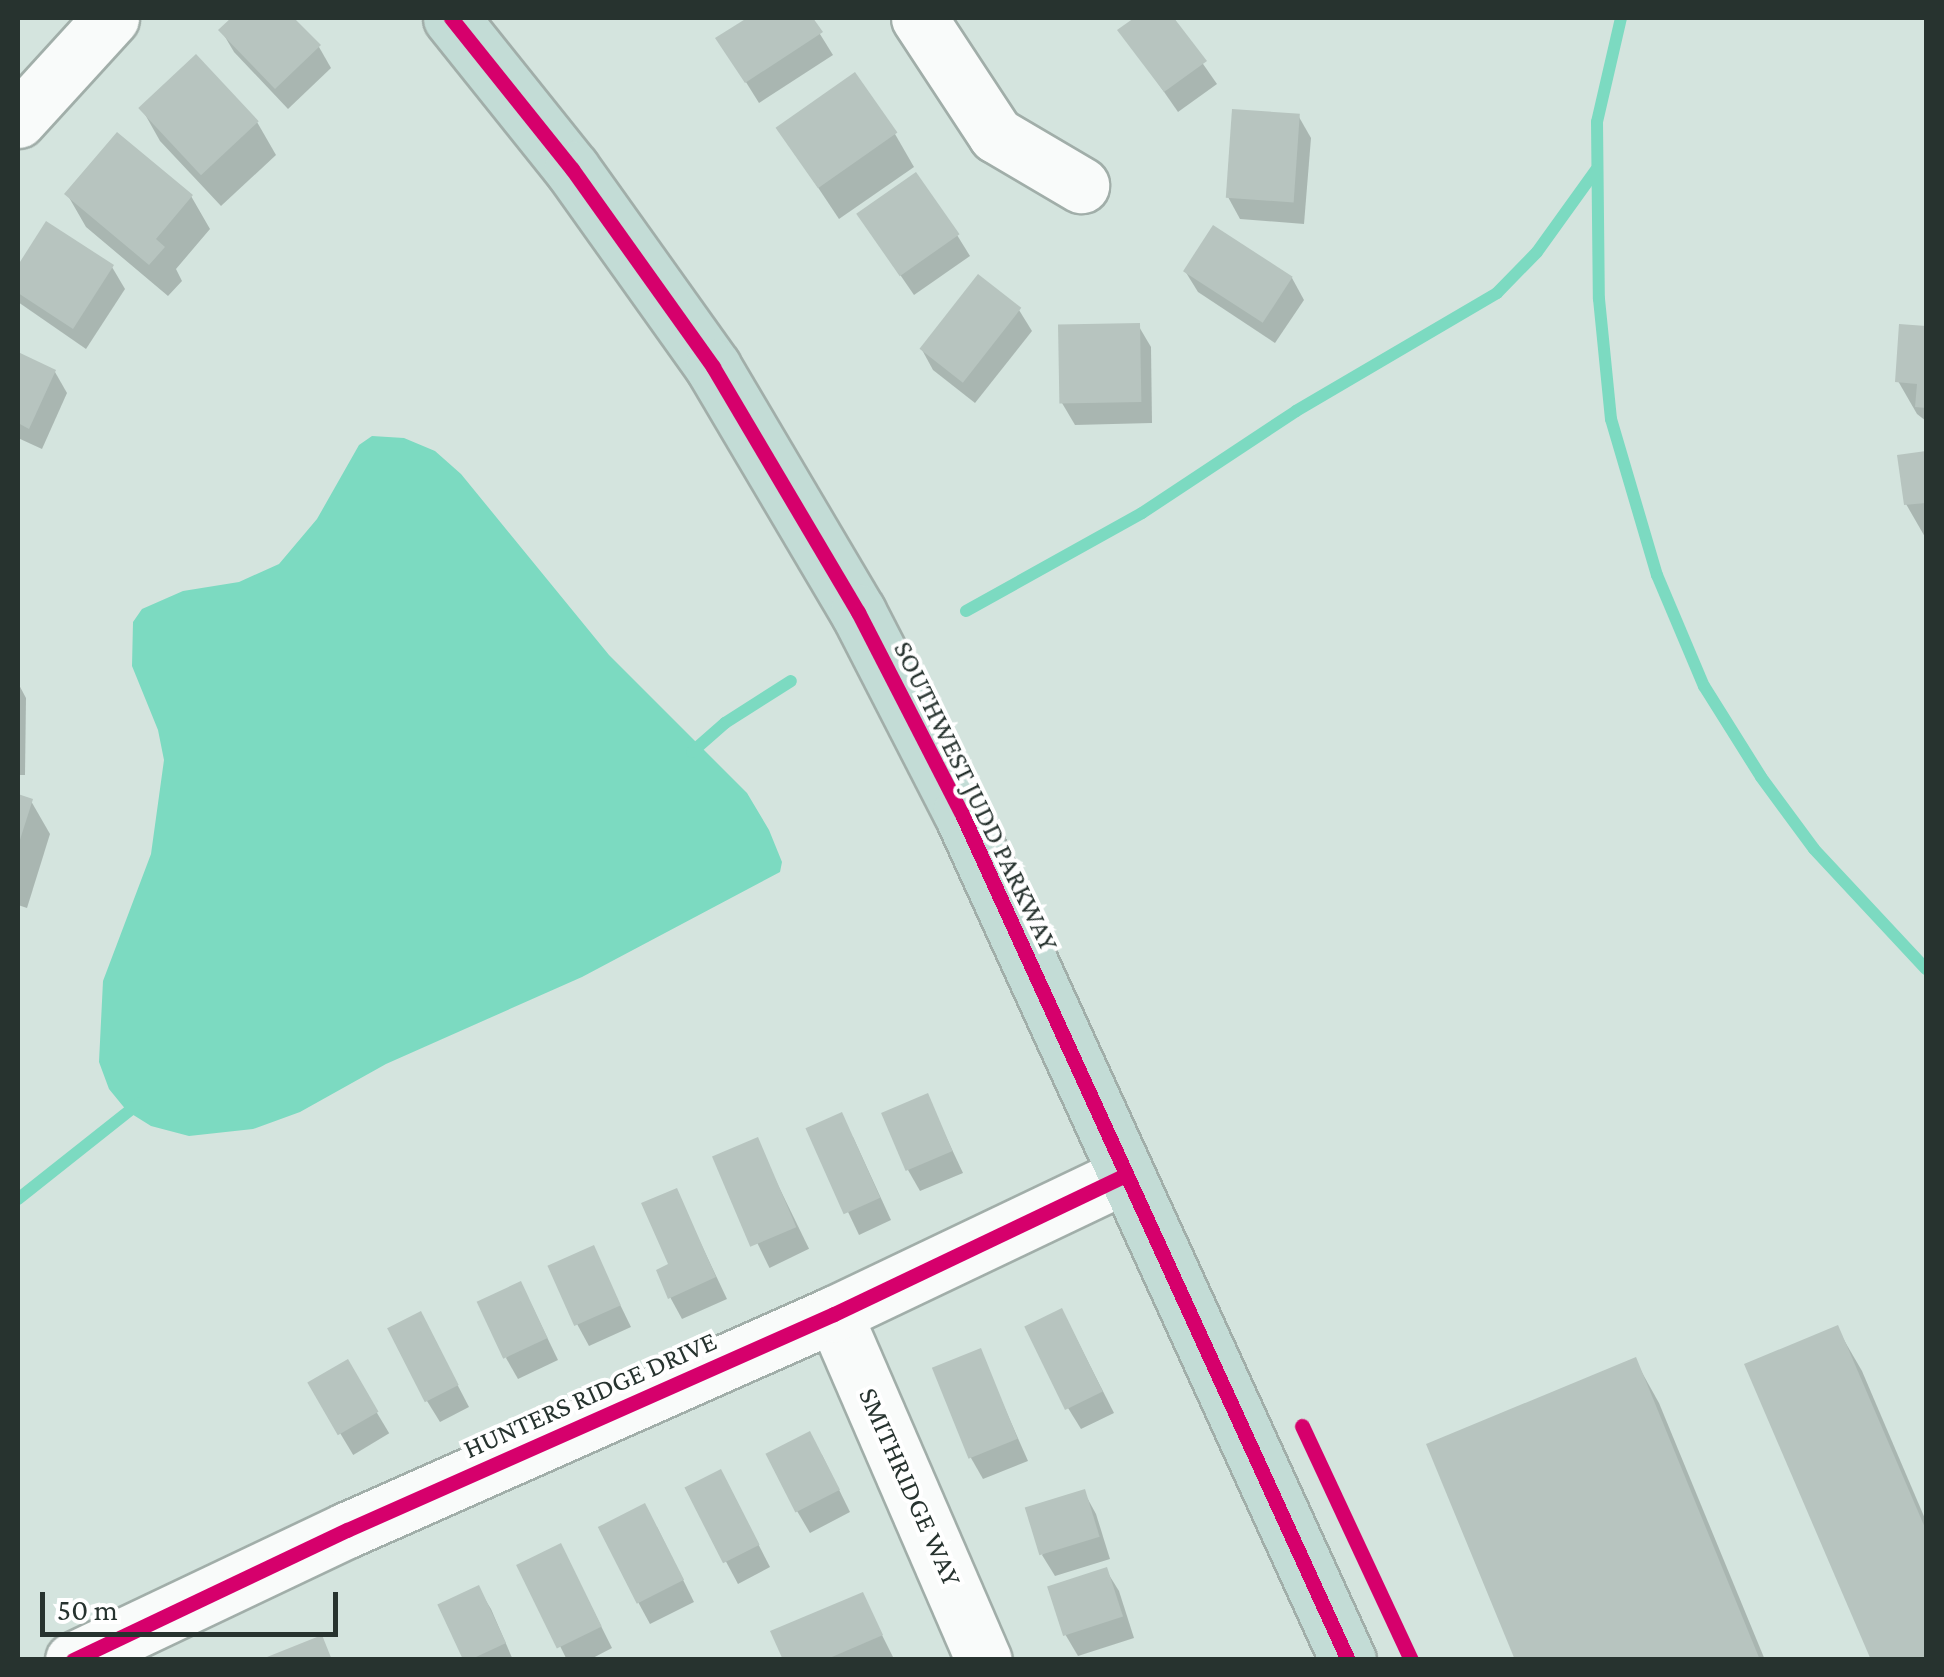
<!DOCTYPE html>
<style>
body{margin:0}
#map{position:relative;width:1944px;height:1677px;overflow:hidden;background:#d4e4de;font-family:"Crimson Pro",serif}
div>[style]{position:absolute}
.water>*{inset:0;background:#7cdac1}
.shadow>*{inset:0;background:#0003;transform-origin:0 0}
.stream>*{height:12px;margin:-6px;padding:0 6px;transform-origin:6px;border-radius:6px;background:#7cdac1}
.building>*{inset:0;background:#b7c4bf;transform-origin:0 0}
.roads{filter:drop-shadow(2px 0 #a1aea9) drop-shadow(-2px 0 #a1aea9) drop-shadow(0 2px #a1aea9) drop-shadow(0 -2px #a1aea9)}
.minor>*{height:55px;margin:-27.5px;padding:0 27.5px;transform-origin:27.5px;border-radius:27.5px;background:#f9fbfa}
.highway>*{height:55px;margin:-27.5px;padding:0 27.5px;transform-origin:27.5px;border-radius:27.5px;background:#c3dcd6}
.cycleway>*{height:15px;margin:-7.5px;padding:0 7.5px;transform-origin:7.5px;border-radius:7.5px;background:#d6006c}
span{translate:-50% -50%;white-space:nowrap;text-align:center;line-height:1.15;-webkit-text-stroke:8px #fff;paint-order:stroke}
.street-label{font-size:28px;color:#27332f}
.frame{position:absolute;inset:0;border:20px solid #27332f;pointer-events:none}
.scale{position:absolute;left:40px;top:1592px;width:298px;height:45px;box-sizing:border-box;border:5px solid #27332f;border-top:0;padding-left:12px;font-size:30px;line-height:35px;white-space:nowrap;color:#27332f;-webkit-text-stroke:8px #fff;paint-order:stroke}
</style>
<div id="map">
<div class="water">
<i style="clip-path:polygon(372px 436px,404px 438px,435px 451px,461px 474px,609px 655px,747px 793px,769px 830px,782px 862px,780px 872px,582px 977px,386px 1064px,300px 1112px,253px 1129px,189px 1136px,151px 1126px,127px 1111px,109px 1089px,99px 1062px,103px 981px,151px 854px,164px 760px,158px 730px,132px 666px,133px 622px,142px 609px,183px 591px,239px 582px,279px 564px,317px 519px,359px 445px)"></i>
</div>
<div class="shadow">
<i style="clip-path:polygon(234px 18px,290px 18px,319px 47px,331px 68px,288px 109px,234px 52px,221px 30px)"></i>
<i style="clip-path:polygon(752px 18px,810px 18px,833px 55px,759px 103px,719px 39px)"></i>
<i style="clip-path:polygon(1138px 18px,1171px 18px,1217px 84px,1178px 112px,1121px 30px)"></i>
<i style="clip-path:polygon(142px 109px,257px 122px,276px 155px,221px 206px,160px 141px)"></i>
<i style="clip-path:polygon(1299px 117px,1311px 138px,1304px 224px,1240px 219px,1228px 197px)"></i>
<i style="clip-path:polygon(779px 129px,895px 134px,914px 167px,839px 219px)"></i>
<i style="clip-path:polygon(67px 194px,191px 196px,210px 229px,176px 269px,182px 281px,168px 296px,86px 227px)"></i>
<i style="clip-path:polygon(859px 215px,957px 235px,970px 256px,914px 295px)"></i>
<i style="clip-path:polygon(47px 225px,112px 267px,125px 289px,86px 349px,18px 302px,18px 269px)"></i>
<i style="clip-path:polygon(1185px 271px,1292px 278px,1304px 300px,1275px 343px,1198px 292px)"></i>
<i style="clip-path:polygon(1019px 310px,1032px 331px,975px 403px,933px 370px,921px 348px)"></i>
<i style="clip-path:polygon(1138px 325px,1151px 347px,1152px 423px,1075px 425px,1062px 403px)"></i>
<i style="clip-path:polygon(1902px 327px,1926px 329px,1926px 421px,1917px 414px,1898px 381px)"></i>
<i style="clip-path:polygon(18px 355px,55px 372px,67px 393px,42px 449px,18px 438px)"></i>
<i style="clip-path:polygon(1926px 454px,1926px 537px,1925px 537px,1906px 504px,1900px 457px)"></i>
<i style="clip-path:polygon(18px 683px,26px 698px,25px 775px,18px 775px)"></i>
<i style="clip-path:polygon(18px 797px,31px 801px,50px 834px,27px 908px,18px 905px)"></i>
<i style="clip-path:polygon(927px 1096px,963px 1173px,920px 1191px,908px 1170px)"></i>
<i style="clip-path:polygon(809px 1130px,853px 1137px,891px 1220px,859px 1235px)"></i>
<i style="left:756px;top:1140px;width:121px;height:44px;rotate:64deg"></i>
<i style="clip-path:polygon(676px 1191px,727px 1299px,682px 1319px,670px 1297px)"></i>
<i style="clip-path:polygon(593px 1249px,631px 1327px,589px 1346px,577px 1324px)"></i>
<i style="clip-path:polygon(532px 1306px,558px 1360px,518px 1379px,506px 1358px)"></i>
<i style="clip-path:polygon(1837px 1328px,1862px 1371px,1926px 1521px,1926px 1660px,1873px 1660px)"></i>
<i style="clip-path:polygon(1073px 1332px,1114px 1413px,1081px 1429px,1068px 1408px)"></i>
<i style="clip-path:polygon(432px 1336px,469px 1407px,440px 1422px,427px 1401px)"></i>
<i style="clip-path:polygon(980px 1352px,1028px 1461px,983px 1479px,971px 1458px)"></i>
<i style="clip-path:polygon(1635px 1360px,1659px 1403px,1765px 1660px,1518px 1660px)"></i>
<i style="left:347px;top:1363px;width:82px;height:42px;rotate:59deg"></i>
<i style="clip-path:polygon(822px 1455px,850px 1512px,810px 1533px,797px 1511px)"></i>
<i style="clip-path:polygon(687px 1489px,732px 1493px,770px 1567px,738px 1584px)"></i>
<i style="clip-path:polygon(1084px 1492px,1096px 1514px,1110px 1559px,1055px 1576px,1042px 1555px)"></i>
<i style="clip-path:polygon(657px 1527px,694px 1602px,650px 1624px,638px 1602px)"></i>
<i style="clip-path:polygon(520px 1566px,572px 1568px,612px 1648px,589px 1660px,567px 1660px)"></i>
<i style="clip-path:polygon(1106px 1570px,1119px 1591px,1134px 1638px,1078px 1656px,1065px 1634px,1050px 1587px)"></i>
<i style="clip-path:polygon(478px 1588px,491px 1609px,513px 1660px,465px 1660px,441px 1605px)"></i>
<i style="clip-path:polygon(862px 1595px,893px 1657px,785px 1660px)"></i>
</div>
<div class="stream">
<i style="left:1621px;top:18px;width:107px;rotate:103deg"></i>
<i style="left:1597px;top:122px;width:177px;rotate:89.4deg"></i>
<i style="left:1599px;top:299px;width:121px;rotate:84.3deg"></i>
<i style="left:1611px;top:419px;width:163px;rotate:73.6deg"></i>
<i style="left:1657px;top:575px;width:121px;rotate:67.1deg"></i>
<i style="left:1704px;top:686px;width:107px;rotate:57.9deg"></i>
<i style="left:1761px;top:777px;width:89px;rotate:53.6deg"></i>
<i style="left:1814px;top:849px;width:164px;rotate:47deg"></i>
<i style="left:966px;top:611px;width:201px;rotate:-29.1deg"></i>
<i style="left:1142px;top:513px;width:185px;rotate:-33.5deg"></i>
<i style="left:1296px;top:411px;width:233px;rotate:-30.4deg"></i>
<i style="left:1497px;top:293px;width:57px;rotate:-45.7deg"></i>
<i style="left:1537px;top:252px;width:101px;rotate:-54.3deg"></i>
<i style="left:692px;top:752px;width:44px;rotate:-41.3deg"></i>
<i style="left:725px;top:723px;width:78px;rotate:-32.5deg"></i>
<i style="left:18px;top:1199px;width:154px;rotate:-38.4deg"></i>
</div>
<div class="building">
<i style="clip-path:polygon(231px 18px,294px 18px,321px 45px,275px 89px,218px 30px)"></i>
<i style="clip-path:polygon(747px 18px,813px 18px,823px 32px,745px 83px,715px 38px)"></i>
<i style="clip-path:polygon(1134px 18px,1174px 18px,1207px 61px,1164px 92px,1117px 30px)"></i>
<i style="left:196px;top:54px;width:92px;height:79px;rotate:47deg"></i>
<i style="left:855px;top:72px;width:74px;height:97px;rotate:55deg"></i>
<i style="left:1232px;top:109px;width:68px;height:89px;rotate:4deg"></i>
<i style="clip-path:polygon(117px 132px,193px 195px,156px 239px,165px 247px,149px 265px,64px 194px)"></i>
<i style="left:916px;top:172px;width:76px;height:73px;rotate:55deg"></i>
<i style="clip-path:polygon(46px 221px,114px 265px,73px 329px,18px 293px,18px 265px)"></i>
<i style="left:1213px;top:225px;width:95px;height:55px;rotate:33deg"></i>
<i style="left:978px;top:274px;width:55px;height:95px;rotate:38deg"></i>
<i style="left:1140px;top:323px;width:79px;height:82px;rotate:89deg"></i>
<i style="clip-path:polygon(1899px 324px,1926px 326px,1926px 408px,1915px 407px,1917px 384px,1895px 382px)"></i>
<i style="clip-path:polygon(18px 352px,56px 370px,29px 429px,18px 423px)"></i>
<i style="clip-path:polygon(1926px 451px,1926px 503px,1904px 505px,1897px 455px)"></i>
<i style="clip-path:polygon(18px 794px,33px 799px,18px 846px)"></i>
<i style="left:928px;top:1093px;width:63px;height:51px;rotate:67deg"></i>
<i style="left:842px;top:1112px;width:94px;height:40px;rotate:66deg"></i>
<i style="left:758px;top:1137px;width:98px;height:50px;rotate:67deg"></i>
<i style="clip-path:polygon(677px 1188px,716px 1277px,668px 1299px,656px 1270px,668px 1264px,641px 1203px)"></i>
<i style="left:594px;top:1245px;width:66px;height:51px;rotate:66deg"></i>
<i style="left:521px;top:1281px;width:63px;height:49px;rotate:65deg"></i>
<i style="left:1062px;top:1308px;width:93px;height:42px;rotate:64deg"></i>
<i style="left:421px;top:1311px;width:83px;height:38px;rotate:63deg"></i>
<i style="clip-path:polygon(1838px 1325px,1926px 1530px,1926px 1660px,1871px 1660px,1744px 1364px)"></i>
<i style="left:981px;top:1348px;width:98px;height:53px;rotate:68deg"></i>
<i style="clip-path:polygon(1636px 1357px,1760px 1660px,1515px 1660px,1426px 1444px)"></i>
<i style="left:348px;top:1359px;width:61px;height:47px;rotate:60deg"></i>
<i style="left:810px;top:1431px;width:66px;height:50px;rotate:63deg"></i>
<i style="left:721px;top:1469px;width:85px;height:41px;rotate:63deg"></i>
<i style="left:1085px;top:1489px;width:50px;height:63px;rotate:73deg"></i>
<i style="left:645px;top:1503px;width:86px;height:53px;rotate:63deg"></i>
<i style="left:561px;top:1543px;width:93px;height:50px;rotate:64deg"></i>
<i style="left:1107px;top:1567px;width:52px;height:63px;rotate:72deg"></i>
<i style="left:479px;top:1585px;width:64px;height:46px;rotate:65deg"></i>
<i style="clip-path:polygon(863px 1592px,883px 1635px,825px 1660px,783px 1660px,770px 1631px)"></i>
<i style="clip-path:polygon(322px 1635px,332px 1660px,263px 1660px,262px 1659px)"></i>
</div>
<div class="roads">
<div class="minor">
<i style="left:919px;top:18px;width:140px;rotate:56.7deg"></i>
<i style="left:996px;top:135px;width:99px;rotate:30.5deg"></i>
<i style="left:18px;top:120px;width:138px;rotate:-47.6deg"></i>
<i style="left:834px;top:1314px;width:377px;rotate:66.6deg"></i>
<i style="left:73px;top:1660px;width:303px;rotate:-25.4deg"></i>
<i style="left:347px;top:1530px;width:533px;rotate:-23.92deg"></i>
<i style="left:834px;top:1314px;width:323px;rotate:-25.5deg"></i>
</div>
<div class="highway">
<i style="left:451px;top:18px;width:193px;rotate:51.3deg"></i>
<i style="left:572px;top:169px;width:243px;rotate:54.5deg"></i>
<i style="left:713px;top:367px;width:285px;rotate:59.4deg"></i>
<i style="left:858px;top:612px;width:225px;rotate:62.8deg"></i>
<i style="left:961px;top:812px;width:932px;rotate:65.47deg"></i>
</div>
</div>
<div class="cycleway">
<i style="left:451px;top:18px;width:193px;rotate:51.3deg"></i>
<i style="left:572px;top:169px;width:243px;rotate:54.5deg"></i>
<i style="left:713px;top:367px;width:285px;rotate:59.4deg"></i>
<i style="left:858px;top:612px;width:225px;rotate:62.8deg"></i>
<i style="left:961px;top:812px;width:932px;rotate:65.47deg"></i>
<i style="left:1302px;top:1426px;width:258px;rotate:65deg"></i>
<i style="left:73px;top:1660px;width:303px;rotate:-25.4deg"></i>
<i style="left:347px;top:1530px;width:533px;rotate:-23.92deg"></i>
<i style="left:834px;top:1314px;width:323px;rotate:-25.5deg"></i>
</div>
<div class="street-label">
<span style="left:976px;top:796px;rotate:64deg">SOUTHWEST JUDD PARKWAY</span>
<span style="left:590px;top:1395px;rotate:-24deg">HUNTERS RIDGE DRIVE</span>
<span style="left:910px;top:1487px;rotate:66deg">SMITHRIDGE WAY</span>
</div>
<div class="frame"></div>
<div class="scale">50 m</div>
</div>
